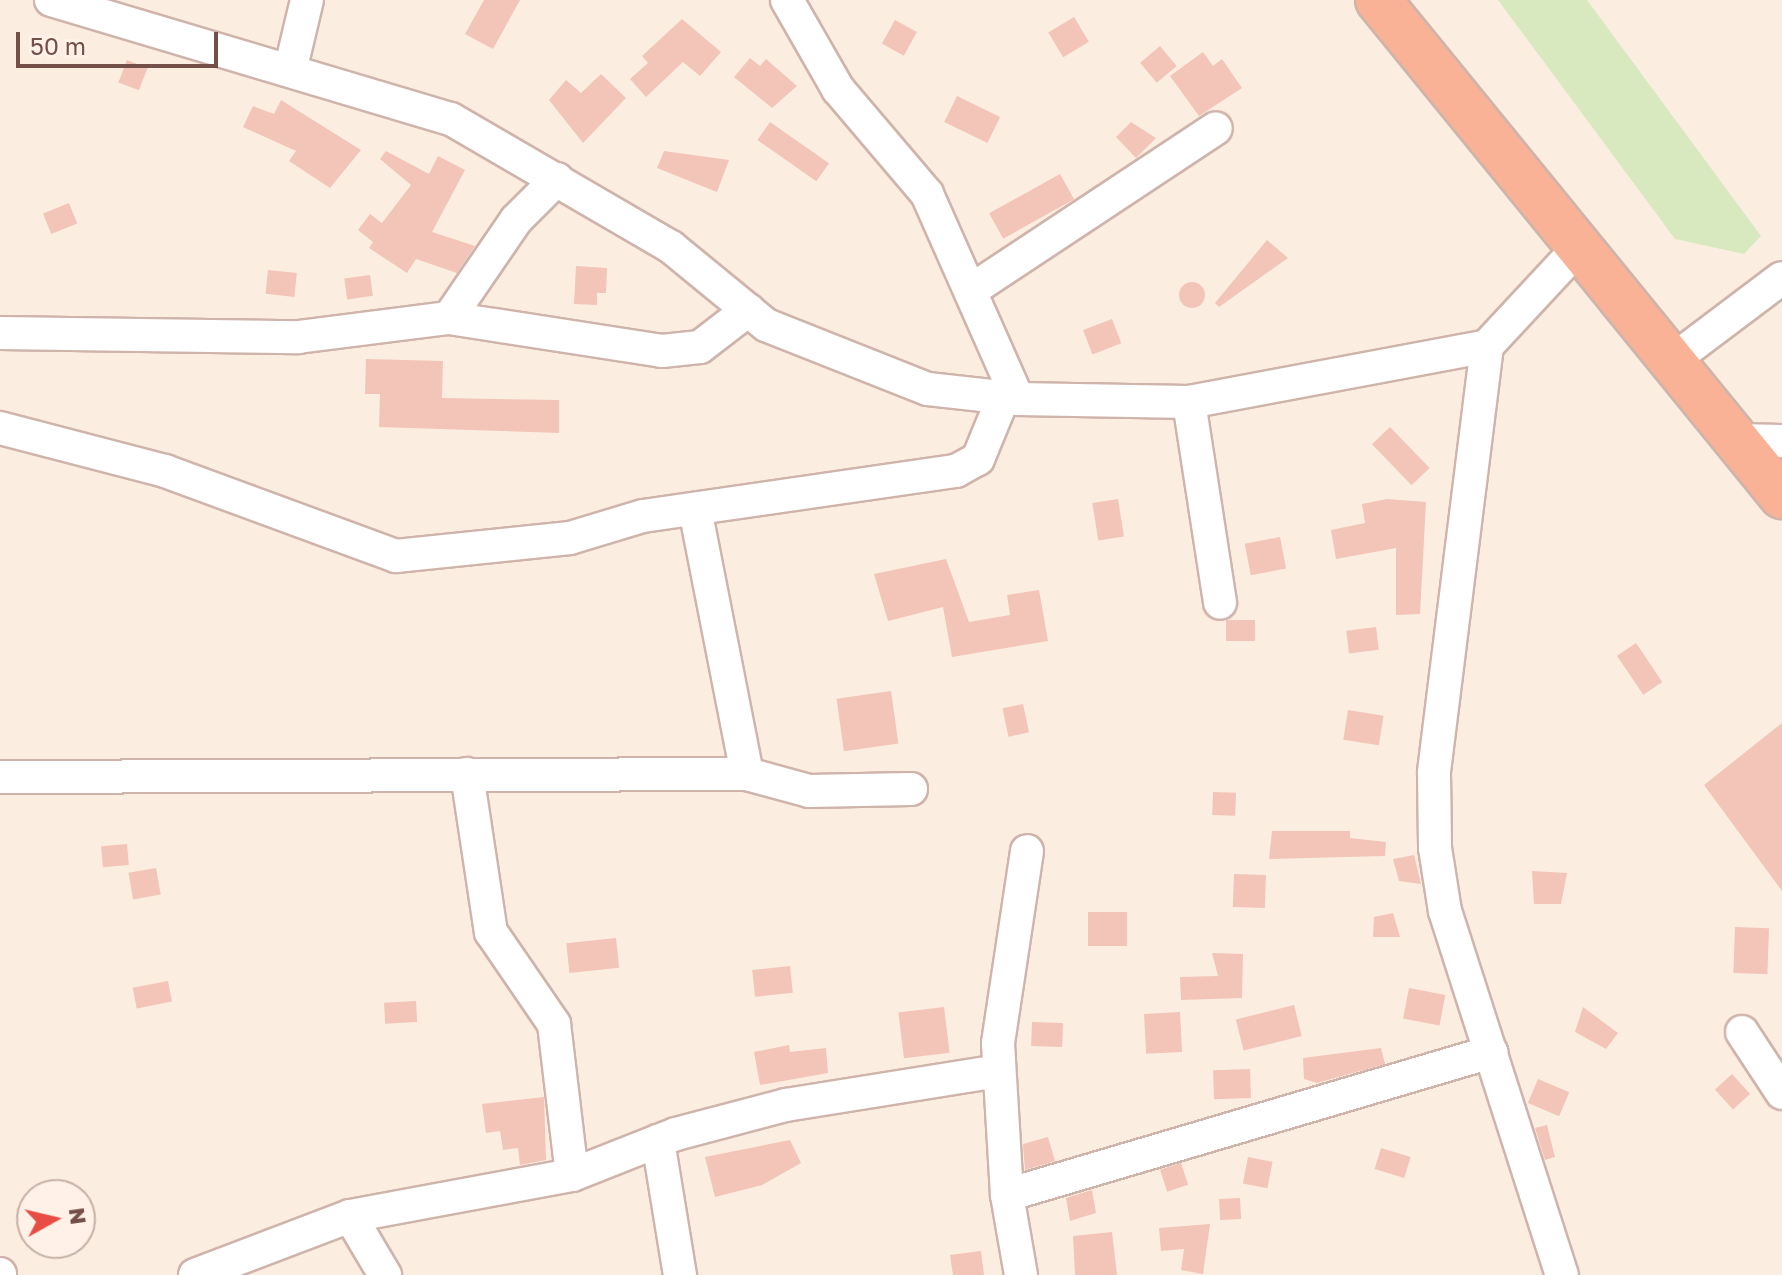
<!DOCTYPE html>
<style>
body{margin:0}
#map{position:relative;width:1782px;height:1275px;overflow:hidden;background:#fcede1;font-family:"Golos Text",sans-serif}
div>[style]{position:absolute}
.green>*{inset:0;background:#d8e9bf}
.building>*{inset:0;background:#f2c5b8;transform-origin:0 0}
.round{border-radius:50%}
.roads{filter:drop-shadow(2px 0 #cfb4ab) drop-shadow(-2px 0 #cfb4ab) drop-shadow(0 2px #cfb4ab) drop-shadow(0 -2px #cfb4ab)}
.minor>*{height:32px;margin:-16px;padding:0 16px;transform-origin:16px;border-radius:16px;background:#fff}
.trunk>*{height:44px;margin:-22px;padding:0 22px;transform-origin:22px;border-radius:22px;background:#fab297}
span{translate:-50% -50%;white-space:nowrap;text-align:center;line-height:1.15;-webkit-text-stroke:8px #fff1e7;paint-order:stroke}
.north{position:absolute;left:16px;top:1179px;width:80px;height:80px;box-sizing:border-box;background:#fff1e7;border:2px solid #c7b0a7;border-radius:50%;rotate:82deg;font-size:22px;font-weight:700;line-height:32px;text-align:center;color:#734f48}
.north::after{content:'';display:block;margin:auto;width:28px;height:36px;background:#e84c44;clip-path:polygon(50% 0,100% 100%,50% 72%,0 100%)}
.scale{position:absolute;left:16px;top:32px;width:202px;height:36px;box-sizing:border-box;border:4px solid #734f48;border-top:0;padding-left:10px;font-size:24px;line-height:28px;white-space:nowrap;color:#734f48;-webkit-text-stroke:6px #fff1e7;paint-order:stroke}
</style>
<div id="map">
<div class="green">
<i style="clip-path:polygon(1498px 0,1587px 0,1761px 236px,1744px 254px,1675px 239px)"></i>
</div>
<div class="building">
<i style="clip-path:polygon(484px 0,520px 0,493px 49px,465px 34px)"></i>
<i style="left:1074px;top:17px;width:29px;height:30px;rotate:59deg"></i>
<i style="clip-path:polygon(682px 19px,721px 52px,700px 76px,683px 62px,646px 97px,630px 79px,648px 63px,642px 56px)"></i>
<i style="left:895px;top:20px;width:25px;height:27px;rotate:29deg"></i>
<i style="left:1160px;top:46px;width:26px;height:26px;rotate:50deg"></i>
<i style="clip-path:polygon(1203px 52px,1213px 66px,1222px 59px,1242px 88px,1199px 116px,1170px 76px)"></i>
<i style="clip-path:polygon(750px 58px,760px 66px,766px 59px,797px 86px,772px 108px,734px 77px)"></i>
<i style="left:127px;top:60px;width:22px;height:24px;rotate:21deg"></i>
<i style="clip-path:polygon(601px 74px,626px 98px,583px 143px,549px 100px,566px 80px,581px 93px)"></i>
<i style="left:957px;top:96px;width:48px;height:29px;rotate:26deg"></i>
<i style="clip-path:polygon(281px 100px,361px 150px,330px 188px,289px 161px,296px 151px,243px 127px,253px 106px,274px 114px)"></i>
<i style="left:770px;top:122px;width:72px;height:22px;rotate:35deg"></i>
<i style="clip-path:polygon(1131px 122px,1156px 138px,1136px 158px,1116px 137px)"></i>
<i style="clip-path:polygon(386px 151px,429px 174px,438px 156px,465px 170px,432px 232px,475px 246px,457px 273px,416px 259px,407px 273px,369px 248px,373px 242px,358px 230px,370px 214px,382px 223px,411px 185px,380px 159px)"></i>
<i style="clip-path:polygon(664px 151px,729px 160px,717px 192px,657px 168px)"></i>
<i style="left:1060px;top:174px;width:29px;height:81px;rotate:61deg"></i>
<i style="left:69px;top:203px;width:22px;height:28px;rotate:68deg"></i>
<i style="clip-path:polygon(1267px 240px,1288px 258px,1219px 307px,1215px 303px)"></i>
<i style="clip-path:polygon(576px 266px,607px 268px,606px 293px,597px 293px,597px 305px,574px 304px)"></i>
<i style="left:268px;top:270px;width:29px;height:24px;rotate:6deg"></i>
<i style="left:370px;top:275px;width:21px;height:26px;rotate:82deg"></i>
<i class="round" style="left:1179px;top:282px;width:26px;height:26px"></i>
<i style="left:1112px;top:319px;width:26px;height:31px;rotate:69deg"></i>
<i style="clip-path:polygon(366px 359px,443px 361px,442px 398px,559px 400px,559px 433px,379px 427px,380px 394px,365px 394px)"></i>
<i style="left:1390px;top:427px;width:57px;height:25px;rotate:46deg"></i>
<i style="left:1118px;top:499px;width:38px;height:26px;rotate:81deg"></i>
<i style="clip-path:polygon(1387px 499px,1426px 502px,1420px 614px,1396px 615px,1396px 548px,1336px 559px,1331px 530px,1365px 523px,1362px 504px)"></i>
<i style="left:1280px;top:537px;width:32px;height:36px;rotate:79deg"></i>
<i style="clip-path:polygon(946px 559px,969px 622px,1010px 615px,1007px 595px,1039px 590px,1048px 641px,952px 657px,943px 607px,888px 621px,874px 574px)"></i>
<i style="left:1226px;top:620px;width:29px;height:21px"></i>
<i style="left:1376px;top:627px;width:23px;height:30px;rotate:83deg"></i>
<i style="left:1636px;top:643px;width:47px;height:23px;rotate:56deg"></i>
<i style="left:891px;top:691px;width:53px;height:55px;rotate:82deg"></i>
<i style="left:1023px;top:704px;width:29px;height:21px;rotate:78deg"></i>
<i style="left:1348px;top:710px;width:36px;height:30px;rotate:9deg"></i>
<i style="clip-path:polygon(1782px 723px,1782px 891px,1704px 785px)"></i>
<i style="left:1213px;top:792px;width:23px;height:23px;rotate:2deg"></i>
<i style="clip-path:polygon(1272px 831px,1350px 831px,1350px 838px,1386px 842px,1385px 856px,1269px 859px)"></i>
<i style="left:127px;top:844px;width:21px;height:26px;rotate:85deg"></i>
<i style="clip-path:polygon(1414px 855px,1421px 884px,1399px 881px,1393px 859px)"></i>
<i style="left:156px;top:868px;width:27px;height:28px;rotate:80deg"></i>
<i style="clip-path:polygon(1532px 871px,1567px 873px,1561px 904px,1534px 904px)"></i>
<i style="left:1234px;top:874px;width:32px;height:33px;rotate:2deg"></i>
<i style="left:1088px;top:912px;width:39px;height:34px"></i>
<i style="clip-path:polygon(1393px 913px,1400px 937px,1373px 937px,1374px 917px)"></i>
<i style="left:1735px;top:927px;width:34px;height:46px;rotate:2deg"></i>
<i style="left:616px;top:938px;width:30px;height:50px;rotate:84deg"></i>
<i style="clip-path:polygon(1212px 953px,1243px 954px,1242px 998px,1181px 1000px,1180px 977px,1218px 976px)"></i>
<i style="left:790px;top:966px;width:27px;height:38px;rotate:84deg"></i>
<i style="left:168px;top:981px;width:21px;height:36px;rotate:79deg"></i>
<i style="left:1409px;top:988px;width:37px;height:31px;rotate:11deg"></i>
<i style="left:416px;top:1001px;width:21px;height:32px;rotate:87deg"></i>
<i style="left:1294px;top:1005px;width:32px;height:60px;rotate:76deg"></i>
<i style="left:944px;top:1007px;width:46px;height:46px;rotate:83deg"></i>
<i style="clip-path:polygon(1583px 1007px,1618px 1033px,1606px 1049px,1575px 1032px)"></i>
<i style="left:1180px;top:1012px;width:40px;height:36px;rotate:87deg"></i>
<i style="left:1032px;top:1022px;width:31px;height:24px;rotate:2deg"></i>
<i style="clip-path:polygon(789px 1045px,790px 1052px,826px 1048px,828px 1073px,760px 1085px,754px 1052px)"></i>
<i style="clip-path:polygon(1381px 1048px,1385px 1064px,1317px 1083px,1304px 1079px,1303px 1058px)"></i>
<i style="left:1250px;top:1069px;width:29px;height:37px;rotate:88deg"></i>
<i style="left:1732px;top:1074px;width:27px;height:23px;rotate:48deg"></i>
<i style="left:1538px;top:1079px;width:34px;height:26px;rotate:23deg"></i>
<i style="clip-path:polygon(544px 1097px,546px 1160px,520px 1165px,518px 1148px,503px 1150px,500px 1131px,486px 1133px,482px 1104px)"></i>
<i style="clip-path:polygon(1547px 1125px,1555px 1157px,1545px 1160px,1535px 1128px)"></i>
<i style="clip-path:polygon(1048px 1137px,1055px 1161px,1025px 1170px,1023px 1144px)"></i>
<i style="clip-path:polygon(790px 1140px,801px 1163px,762px 1185px,715px 1197px,705px 1157px)"></i>
<i style="left:1381px;top:1148px;width:31px;height:22px;rotate:17deg"></i>
<i style="left:1248px;top:1157px;width:25px;height:27px;rotate:11deg"></i>
<i style="left:1181px;top:1163px;width:23px;height:22px;rotate:72deg"></i>
<i style="clip-path:polygon(1092px 1190px,1096px 1213px,1070px 1221px,1066px 1198px)"></i>
<i style="left:1240px;top:1198px;width:21px;height:21px;rotate:87deg"></i>
<i style="clip-path:polygon(1210px 1224px,1203px 1274px,1181px 1270px,1184px 1249px,1161px 1251px,1159px 1228px)"></i>
<i style="clip-path:polygon(1112px 1232px,1117px 1275px,1075px 1275px,1073px 1236px)"></i>
<i style="clip-path:polygon(981px 1251px,984px 1275px,953px 1275px,950px 1255px)"></i>
</div>
<div class="roads">
<div class="minor">
<i style="left:51px;top:0;width:417px;rotate:16.6deg"></i>
<i style="left:451px;top:119px;width:255px;rotate:30.2deg"></i>
<i style="left:671px;top:247px;width:123px;rotate:39.4deg"></i>
<i style="left:766px;top:325px;width:174px;rotate:21.6deg"></i>
<i style="left:928px;top:389px;width:91px;rotate:6.3deg"></i>
<i style="left:1018px;top:399px;width:171px;rotate:1deg"></i>
<i style="left:1189px;top:402px;width:303px;rotate:-10.6deg"></i>
<i style="left:1487px;top:346px;width:132px;rotate:-47.1deg"></i>
<i style="left:787px;top:0;width:103px;rotate:60.2deg"></i>
<i style="left:838px;top:89px;width:138px;rotate:49.7deg"></i>
<i style="left:927px;top:194px;width:224px;rotate:66.1deg"></i>
<i style="left:291px;top:67px;width:69px;rotate:-76.6deg"></i>
<i style="left:973px;top:289px;width:291px;rotate:-33.5deg"></i>
<i style="left:449px;top:318px;width:119px;rotate:-55.6deg"></i>
<i style="left:516px;top:220px;width:58px;rotate:-45deg"></i>
<i style="left:0;top:333px;width:298px;rotate:0.8deg"></i>
<i style="left:298px;top:337px;width:152px;rotate:-7.2deg"></i>
<i style="left:449px;top:318px;width:216px;rotate:8.8deg"></i>
<i style="left:662px;top:351px;width:38px;rotate:-6deg"></i>
<i style="left:700px;top:347px;width:61px;rotate:-37.6deg"></i>
<i style="left:1487px;top:346px;width:430px;rotate:97.1deg"></i>
<i style="left:1434px;top:773px;width:75px;rotate:89.2deg"></i>
<i style="left:1435px;top:848px;width:64px;rotate:81deg"></i>
<i style="left:1445px;top:911px;width:382px;rotate:72.2deg"></i>
<i style="left:1669px;top:363px;width:141px;rotate:-37deg"></i>
<i style="left:1189px;top:402px;width:203px;rotate:81.2deg"></i>
<i style="left:0;top:428px;width:171px;rotate:14.6deg"></i>
<i style="left:165px;top:471px;width:246px;rotate:20.2deg"></i>
<i style="left:396px;top:556px;width:175px;rotate:-5.9deg"></i>
<i style="left:570px;top:538px;width:76px;rotate:-16.8deg"></i>
<i style="left:643px;top:516px;width:316px;rotate:-8.2deg"></i>
<i style="left:956px;top:471px;width:25px;rotate:-29deg"></i>
<i style="left:978px;top:459px;width:66px;rotate:-67.7deg"></i>
<i style="left:1736px;top:440px;width:46px;rotate:1.2deg"></i>
<i style="left:467px;top:774px;width:160px;rotate:81.4deg"></i>
<i style="left:491px;top:932px;width:112px;rotate:55.6deg"></i>
<i style="left:554px;top:1024px;width:152px;rotate:83.2deg"></i>
<i style="left:747px;top:774px;width:64px;rotate:15.3deg"></i>
<i style="left:809px;top:791px;width:102px;rotate:-1.1deg"></i>
<i style="left:0;top:777px;width:747px;rotate:-0.23deg"></i>
<i style="left:747px;top:774px;width:270px;rotate:-101.1deg"></i>
<i style="left:1742px;top:1032px;width:73px;rotate:56.7deg"></i>
<i style="left:658px;top:1141px;width:136px;rotate:80.7deg"></i>
<i style="left:1007px;top:1195px;width:505px;rotate:-16.46deg"></i>
<i style="left:350px;top:1216px;width:69px;rotate:59.3deg"></i>
<i style="left:0;top:1274px;width:1px;rotate:90deg"></i>
<i style="left:195px;top:1275px;width:166px;rotate:-20.8deg"></i>
<i style="left:350px;top:1216px;width:226px;rotate:-10.5deg"></i>
<i style="left:572px;top:1175px;width:112px;rotate:-21.5deg"></i>
<i style="left:676px;top:1134px;width:114px;rotate:-14.8deg"></i>
<i style="left:786px;top:1105px;width:215px;rotate:-9.1deg"></i>
<i style="left:1021px;top:1275px;width:81px;rotate:-99.9deg"></i>
<i style="left:1007px;top:1195px;width:152px;rotate:-93.4deg"></i>
<i style="left:998px;top:1043px;width:194px;rotate:-81.4deg"></i>
</div>
<div class="trunk">
<i style="left:1378px;top:0;width:640px;rotate:50.84deg"></i>
</div>
</div>
<div class="north">N</div>
<div class="scale">50 m</div>
</div>
